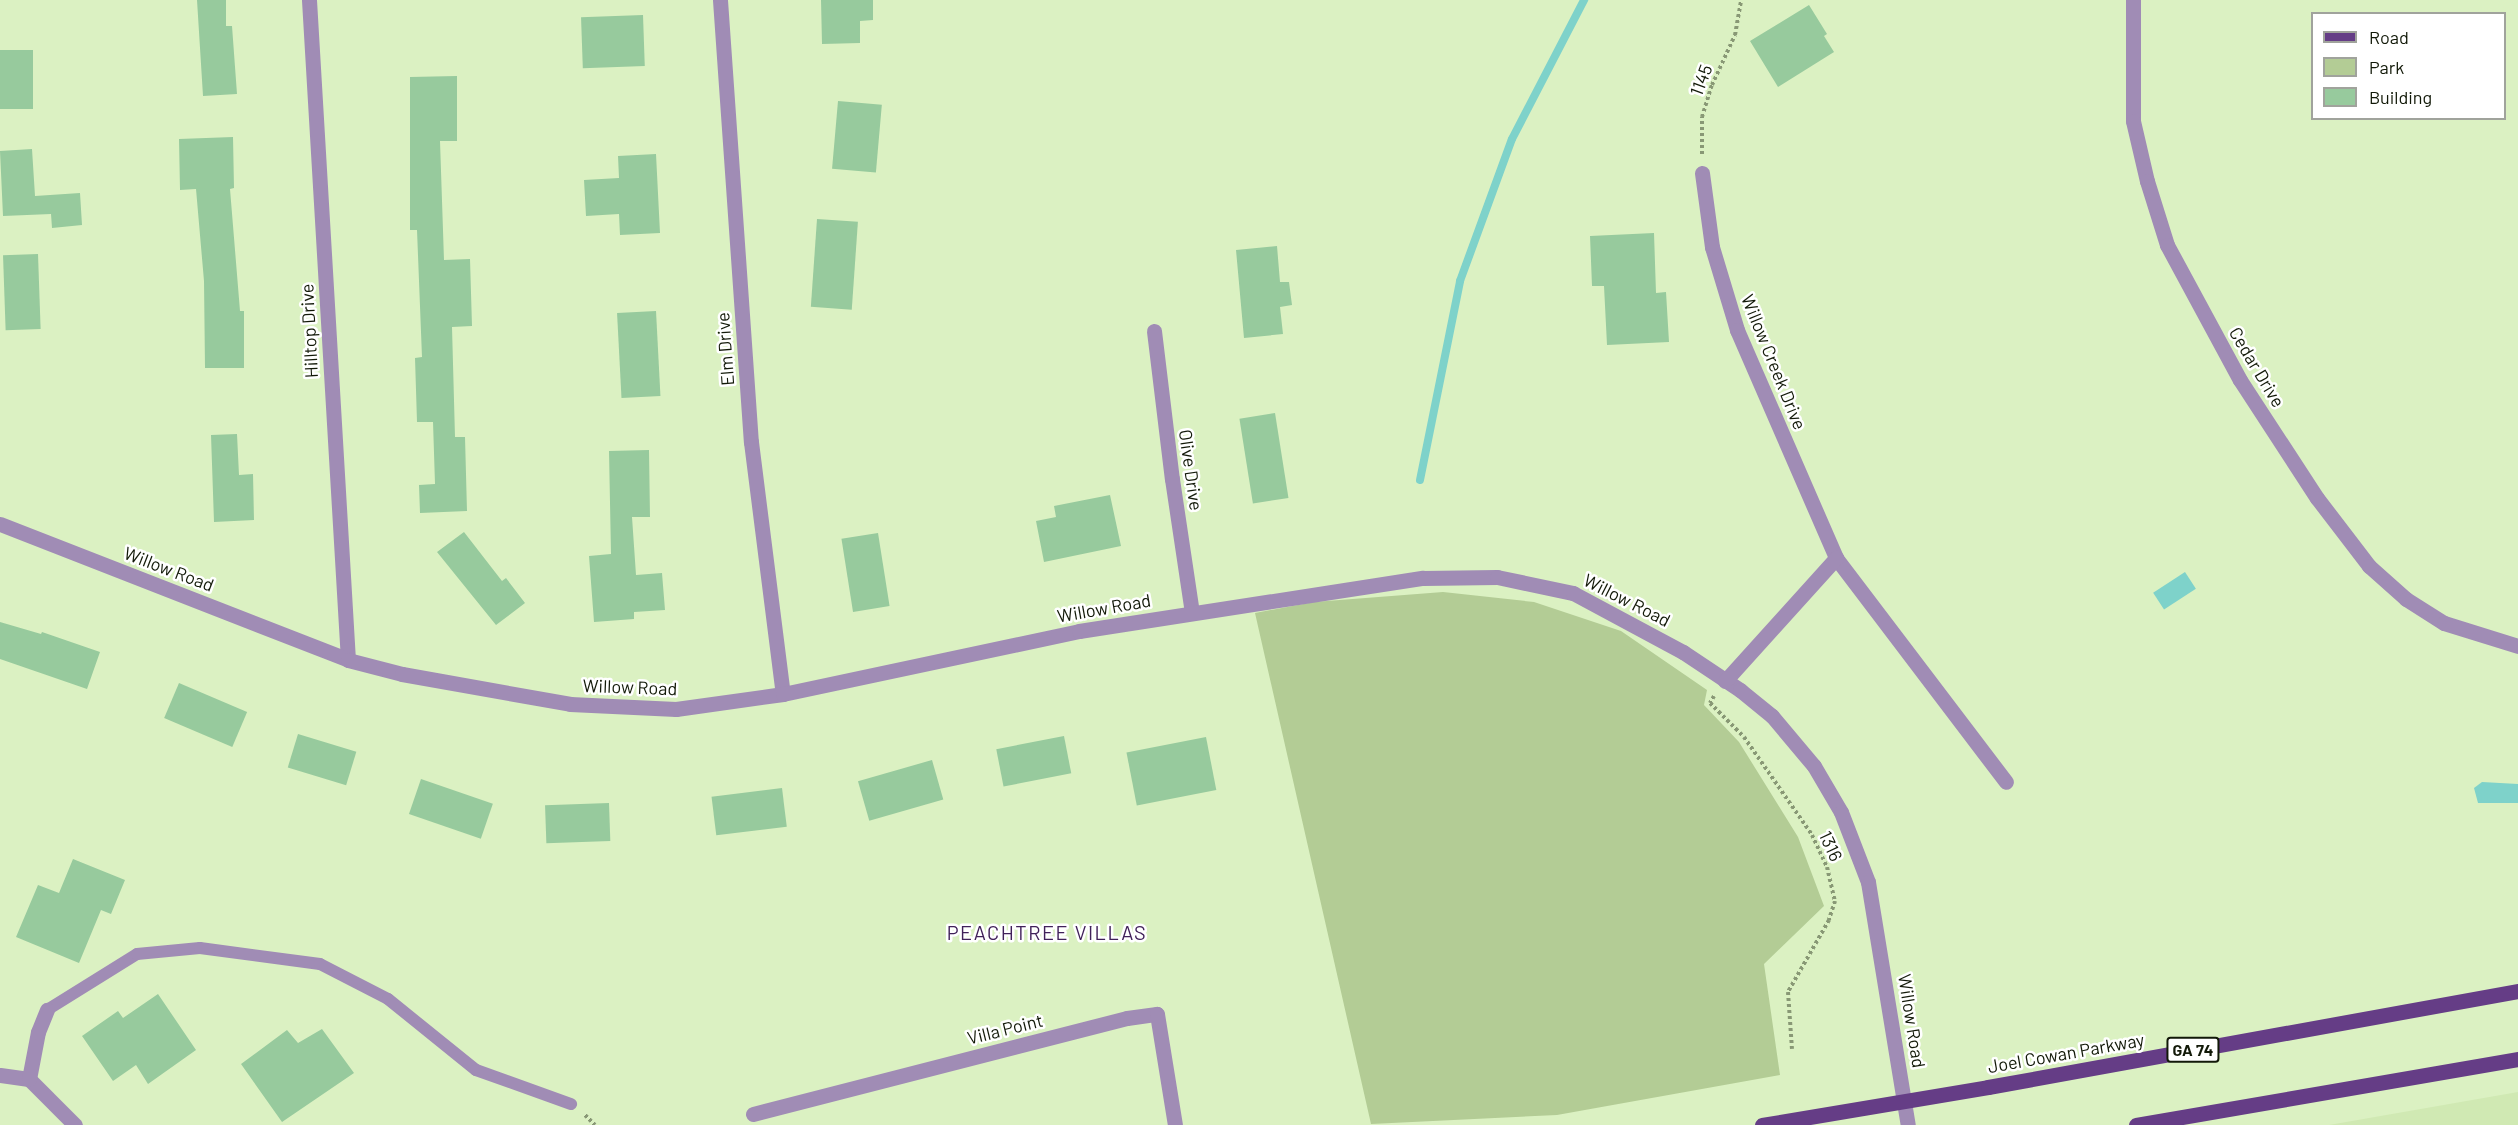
<!DOCTYPE html>
<style>
body{margin:0}
#map{position:relative;width:2518px;height:1125px;overflow:hidden;background:#dbf1c2;font-family:Barlow,sans-serif}
div>[style]{position:absolute}
.built>*{inset:0;background:#d0e9b3}
.green>*{inset:0;background:#b3cc95}
.water>*{inset:0;background:#7ed2ca;transform-origin:0 0}
.stream>*{height:8px;margin:-4px;padding:0 4px;transform-origin:4px;border-radius:4px;background:#7ed2ca}
.building>*{inset:0;background:#97ca9d;transform-origin:0 0}
.path>*{height:4px;margin-top:-2px;transform-origin:0;background:repeating-linear-gradient(90deg,#889875 0 3px,transparent 0 6px)}
.lane>*{height:12px;margin:-6px;padding:0 6px;transform-origin:6px;border-radius:6px;background:#a08cb5}
.street>*{height:15px;margin:-7.5px;padding:0 7.5px;transform-origin:7.5px;border-radius:7.5px;background:#a08cb5}
.primary>*{height:15px;margin:-7.5px;padding:0 7.5px;transform-origin:7.5px;border-radius:7.5px;background:#653d86}
span{translate:-50% -50%;white-space:nowrap;text-align:center;line-height:1.15;-webkit-text-stroke:5px #fff;paint-order:stroke}
.shield-label span{padding:2px 4px;background:#fff;border:2px solid;border-radius:4px;-webkit-text-stroke-width:0}
.shield-label{font-size:16px;color:#121908;font-weight:700}
.street-label{font-size:18px;color:#121908}
.neighbourhood-label{font-size:20px;color:#402159;letter-spacing:1.5px}
.legend{position:absolute;left:2311px;top:12px;width:195px;height:108px;box-sizing:border-box;background:#fff;border:2px solid #a0a39c;margin:0;padding:8px 10px;list-style:none;font-size:18px;color:#121908}
.legend li{display:flex;align-items:center;gap:12px;height:30px}
.legend b{width:30px;border:2px solid #a0a39c}
</style>
<div id="map">
<div class="built">
<i style="clip-path:polygon(2518px 1092px,2518px 1125px,2329px 1125px)"></i>
</div>
<div class="green">
<i style="clip-path:polygon(1443px 592px,1534px 602px,1621px 631px,1707px 690px,1704px 705px,1739px 742px,1798px 837px,1824px 906px,1764px 964px,1780px 1075px,1557px 1115px,1371px 1124px,1255px 613px,1314px 602px)"></i>
</div>
<div class="water">
<i style="left:2185px;top:572px;width:20px;height:38px;rotate:57deg"></i>
<i style="clip-path:polygon(2482px 782px,2518px 784px,2518px 803px,2478px 803px,2474px 788px)"></i>
</div>
<div class="stream">
<i style="left:1420px;top:480px;width:203px;rotate:-78.6deg"></i>
<i style="left:1460px;top:281px;width:151px;rotate:-69.9deg"></i>
<i style="left:1512px;top:139px;width:157px;rotate:-62.6deg"></i>
</div>
<div class="building">
<i style="clip-path:polygon(197px 0,226px 0,226px 26px,232px 26px,237px 94px,203px 96px)"></i>
<i style="clip-path:polygon(821px 0,873px 0,873px 20px,860px 21px,860px 43px,822px 44px)"></i>
<i style="clip-path:polygon(1809px 5px,1827px 34px,1824px 36px,1834px 52px,1778px 87px,1750px 41px)"></i>
<i style="left:643px;top:15px;width:51px;height:62px;rotate:88deg"></i>
<i style="left:0;top:50px;width:33px;height:59px"></i>
<i style="clip-path:polygon(457px 76px,457px 141px,440px 141px,444px 260px,470px 259px,472px 326px,452px 327px,455px 437px,465px 437px,467px 511px,420px 513px,419px 485px,435px 484px,433px 422px,417px 422px,415px 358px,422px 357px,417px 230px,410px 230px,410px 77px)"></i>
<i style="left:838px;top:101px;width:44px;height:68px;rotate:5deg"></i>
<i style="clip-path:polygon(233px 137px,234px 188px,230px 189px,240px 311px,244px 311px,244px 368px,205px 368px,204px 281px,196px 189px,180px 190px,179px 139px)"></i>
<i style="clip-path:polygon(32px 149px,35px 196px,80px 193px,82px 225px,52px 228px,51px 214px,3px 216px,0 151px)"></i>
<i style="clip-path:polygon(656px 154px,660px 233px,620px 235px,619px 214px,586px 216px,584px 180px,619px 178px,618px 156px)"></i>
<i style="left:817px;top:219px;width:41px;height:88px;rotate:4deg"></i>
<i style="clip-path:polygon(1654px 233px,1656px 293px,1666px 292px,1669px 342px,1607px 345px,1604px 286px,1592px 286px,1590px 236px)"></i>
<i style="clip-path:polygon(1277px 246px,1280px 282px,1289px 282px,1292px 305px,1280px 307px,1283px 334px,1244px 338px,1236px 250px)"></i>
<i style="left:38px;top:254px;width:75px;height:35px;rotate:88deg"></i>
<i style="left:656px;top:311px;width:85px;height:39px;rotate:87deg"></i>
<i style="left:1275px;top:413px;width:86px;height:36px;rotate:81deg"></i>
<i style="clip-path:polygon(237px 434px,239px 475px,253px 474px,254px 520px,214px 522px,211px 435px)"></i>
<i style="clip-path:polygon(649px 450px,650px 517px,632px 517px,636px 575px,662px 573px,665px 610px,634px 612px,634px 619px,594px 622px,589px 556px,611px 554px,609px 451px)"></i>
<i style="clip-path:polygon(1110px 495px,1121px 546px,1044px 562px,1036px 521px,1056px 517px,1054px 506px)"></i>
<i style="clip-path:polygon(464px 532px,502px 581px,506px 578px,525px 603px,496px 625px,437px 552px)"></i>
<i style="left:878px;top:533px;width:74px;height:37px;rotate:81deg"></i>
<i style="clip-path:polygon(0 622px,41px 634px,42px 632px,100px 652px,87px 689px,0 659px)"></i>
<i style="left:179px;top:683px;width:74px;height:38px;rotate:23deg"></i>
<i style="left:298px;top:734px;width:61px;height:35px;rotate:17deg"></i>
<i style="left:1064px;top:736px;width:38px;height:69px;rotate:79deg"></i>
<i style="left:1206px;top:737px;width:54px;height:81px;rotate:79deg"></i>
<i style="left:932px;top:760px;width:41px;height:77px;rotate:74deg"></i>
<i style="left:421px;top:779px;width:76px;height:37px;rotate:19deg"></i>
<i style="left:782px;top:788px;width:39px;height:71px;rotate:83deg"></i>
<i style="left:609px;top:803px;width:38px;height:64px;rotate:88deg"></i>
<i style="clip-path:polygon(73px 859px,125px 880px,111px 914px,101px 910px,79px 963px,16px 937px,38px 885px,59px 893px)"></i>
<i style="clip-path:polygon(158px 994px,196px 1050px,148px 1084px,136px 1065px,113px 1081px,82px 1036px,118px 1011px,123px 1018px)"></i>
<i style="clip-path:polygon(322px 1029px,354px 1073px,282px 1122px,241px 1064px,287px 1030px,298px 1043px)"></i>
</div>
<div class="path">
<i style="left:1702px;top:154px;width:37px;rotate:-90deg"></i>
<i style="left:1702px;top:117px;width:34px;rotate:-73deg"></i>
<i style="left:1712px;top:85px;width:55px;rotate:-65.3deg"></i>
<i style="left:1735px;top:35px;width:36px;rotate:-80deg"></i>
<i style="left:1714px;top:696px;width:8px;rotate:120deg"></i>
<i style="left:1710px;top:703px;width:48px;rotate:45deg"></i>
<i style="left:1744px;top:737px;width:119px;rotate:55.2deg"></i>
<i style="left:1812px;top:835px;width:35px;rotate:65deg"></i>
<i style="left:1827px;top:867px;width:35px;rotate:77deg"></i>
<i style="left:1835px;top:901px;width:20px;rotate:108deg"></i>
<i style="left:1829px;top:920px;width:83px;rotate:119.7deg"></i>
<i style="left:1788px;top:992px;width:57px;rotate:86deg"></i>
<i style="left:585px;top:1115px;width:14px;rotate:45deg"></i>
</div>
<div class="lane">
<i style="left:47px;top:1010px;width:106px;rotate:-31.9deg"></i>
<i style="left:137px;top:954px;width:63px;rotate:-5.4deg"></i>
<i style="left:200px;top:948px;width:121px;rotate:7.6deg"></i>
<i style="left:320px;top:964px;width:76px;rotate:27.2deg"></i>
<i style="left:388px;top:999px;width:113px;rotate:38.9deg"></i>
<i style="left:476px;top:1070px;width:101px;rotate:19.7deg"></i>
</div>
<div class="street">
<i style="left:309px;top:0;width:661px;rotate:86.62deg"></i>
<i style="left:720px;top:0;width:443px;rotate:86deg"></i>
<i style="left:751px;top:442px;width:254px;rotate:82.8deg"></i>
<i style="left:2133px;top:0;width:121px;rotate:90deg"></i>
<i style="left:2133px;top:121px;width:62px;rotate:76.9deg"></i>
<i style="left:2147px;top:181px;width:67px;rotate:72.6deg"></i>
<i style="left:2167px;top:245px;width:153px;rotate:61.6deg"></i>
<i style="left:2240px;top:380px;width:141px;rotate:56.9deg"></i>
<i style="left:2317px;top:498px;width:86px;rotate:52.6deg"></i>
<i style="left:2369px;top:566px;width:50px;rotate:41.7deg"></i>
<i style="left:2406px;top:599px;width:45px;rotate:32.3deg"></i>
<i style="left:2444px;top:623px;width:77px;rotate:17.3deg"></i>
<i style="left:1702px;top:173px;width:75px;rotate:82.3deg"></i>
<i style="left:1712px;top:247px;width:87px;rotate:73.2deg"></i>
<i style="left:1737px;top:330px;width:249px;rotate:66.5deg"></i>
<i style="left:1836px;top:558px;width:281px;rotate:52.8deg"></i>
<i style="left:1154px;top:331px;width:149px;rotate:83.1deg"></i>
<i style="left:1172px;top:479px;width:135px;rotate:81.5deg"></i>
<i style="left:0;top:524px;width:374px;rotate:21.3deg"></i>
<i style="left:348px;top:660px;width:56px;rotate:14.5deg"></i>
<i style="left:402px;top:674px;width:171px;rotate:10.1deg"></i>
<i style="left:570px;top:704px;width:106px;rotate:2.7deg"></i>
<i style="left:676px;top:709px;width:108px;rotate:-8deg"></i>
<i style="left:783px;top:694px;width:303px;rotate:-12deg"></i>
<i style="left:1079px;top:631px;width:348px;rotate:-8.8deg"></i>
<i style="left:1423px;top:578px;width:74px;rotate:-0.8deg"></i>
<i style="left:1497px;top:577px;width:78px;rotate:11.9deg"></i>
<i style="left:1573px;top:593px;width:125px;rotate:28.2deg"></i>
<i style="left:1683px;top:652px;width:69px;rotate:33.7deg"></i>
<i style="left:1740px;top:690px;width:41px;rotate:39.1deg"></i>
<i style="left:1772px;top:716px;width:65px;rotate:50deg"></i>
<i style="left:1814px;top:766px;width:53px;rotate:59.6deg"></i>
<i style="left:1841px;top:812px;width:75px;rotate:68.9deg"></i>
<i style="left:1868px;top:882px;width:246px;rotate:80.7deg"></i>
<i style="left:1725px;top:681px;width:166px;rotate:-47.9deg"></i>
<i style="left:0;top:1075px;width:29px;rotate:8deg"></i>
<i style="left:29px;top:1079px;width:65px;rotate:45deg"></i>
<i style="left:29px;top:1079px;width:48px;rotate:-79.2deg"></i>
<i style="left:38px;top:1032px;width:24px;rotate:-68deg"></i>
<i style="left:753px;top:1114px;width:386px;rotate:-14.4deg"></i>
<i style="left:1127px;top:1018px;width:30px;rotate:-8deg"></i>
<i style="left:1157px;top:1014px;width:112px;rotate:80.8deg"></i>
</div>
<div class="primary">
<i style="left:1762px;top:1125px;width:229px;rotate:-9.5deg"></i>
<i style="left:1988px;top:1087px;width:539px;rotate:-10.27deg"></i>
<i style="left:2136px;top:1125px;width:388px;rotate:-9.8deg"></i>
</div>
<div class="shield-label">
<span style="left:2193px;top:1050px">GA 74</span>
</div>
<div class="street-label">
<span style="left:1701px;top:80px;rotate:-69deg">1145</span>
<span style="left:309px;top:331px;rotate:-93deg">Hilltop Drive</span>
<span style="left:725px;top:349px;rotate:-94deg">Elm Drive</span>
<span style="left:1774px;top:362px;rotate:68deg">Willow Creek Drive</span>
<span style="left:2257px;top:367px;rotate:59deg">Cedar Drive</span>
<span style="left:1191px;top:470px;rotate:82deg">Olive Drive</span>
<span style="left:169px;top:569px;rotate:21deg">Willow Road</span>
<span style="left:1627px;top:600px;rotate:27deg">Willow Road</span>
<span style="left:1104px;top:608px;rotate:-10deg">Willow Road</span>
<span style="left:630px;top:687px;rotate:2deg">Willow Road</span>
<span style="left:1831px;top:846px;rotate:65deg">1316</span>
<span style="left:1912px;top:1021px;rotate:81deg">Willow Road</span>
<span style="left:1005px;top:1029px;rotate:-14deg">Villa Point</span>
<span style="left:2066px;top:1053px;rotate:-10deg">Joel Cowan Parkway</span>
</div>
<div class="neighbourhood-label">
<span style="left:1047px;top:932px">PEACHTREE VILLAS</span>
</div>
<ul class="legend">
<li><b style="height:8px;background:#653d86"></b>Road</li>
<li><b style="height:16px;background:#b3cc95"></b>Park</li>
<li><b style="height:16px;background:#97ca9d"></b>Building</li>
</ul>
</div>
